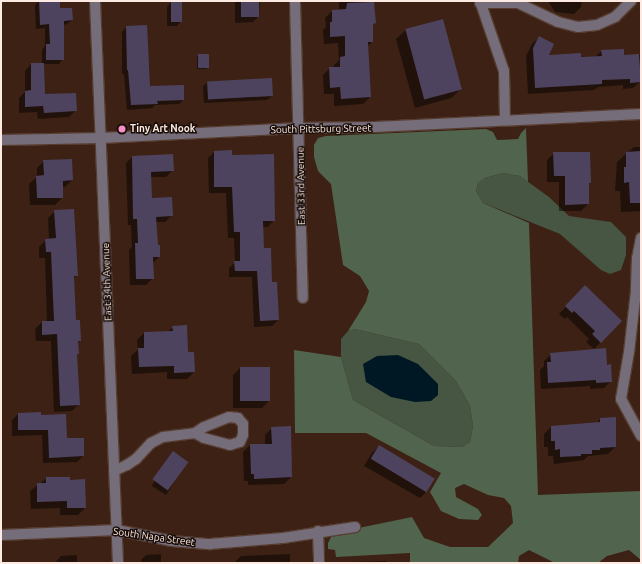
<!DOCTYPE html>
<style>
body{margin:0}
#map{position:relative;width:642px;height:564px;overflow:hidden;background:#3c2114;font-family:Ubuntu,sans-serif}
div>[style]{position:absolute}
.green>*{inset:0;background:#465643}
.forest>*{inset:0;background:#51644d}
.water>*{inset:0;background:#001824}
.shadow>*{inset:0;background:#0007;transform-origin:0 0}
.building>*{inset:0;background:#4e435e;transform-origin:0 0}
.roads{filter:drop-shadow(1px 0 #573d31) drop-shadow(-1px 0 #573d31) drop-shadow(0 1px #573d31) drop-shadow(0 -1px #573d31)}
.minor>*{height:10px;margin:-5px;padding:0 5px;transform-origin:5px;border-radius:5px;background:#756d79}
.dots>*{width:11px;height:11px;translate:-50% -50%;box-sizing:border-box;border:2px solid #1a0e09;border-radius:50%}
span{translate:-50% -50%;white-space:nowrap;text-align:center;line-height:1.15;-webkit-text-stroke:3px #1a0e09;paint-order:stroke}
.poi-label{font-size:10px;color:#fdeae2;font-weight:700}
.left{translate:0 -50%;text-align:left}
.street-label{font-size:10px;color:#fdeae2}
.frame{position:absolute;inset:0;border:2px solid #fdeae2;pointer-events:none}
</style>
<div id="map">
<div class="green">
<i style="clip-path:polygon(503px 173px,520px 176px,549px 197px,569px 216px,611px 222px,626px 237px,626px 255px,621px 270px,610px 274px,601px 270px,560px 234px,483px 203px,476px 191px,478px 183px,485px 178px)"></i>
<i style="clip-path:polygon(355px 329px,419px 344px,456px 381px,470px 406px,473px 426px,470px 442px,462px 447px,434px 446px,353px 400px,341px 357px,341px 339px,348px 331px)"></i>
</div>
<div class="forest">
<i style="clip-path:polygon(526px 128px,528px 182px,520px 176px,503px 173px,485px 178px,478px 183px,476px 191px,483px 203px,529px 223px,538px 495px,641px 491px,641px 560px,629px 550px,607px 556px,598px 563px,555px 563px,529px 550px,519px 556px,518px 563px,410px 563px,410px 553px,336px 557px,335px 550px,328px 549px,328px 543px,331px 537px,339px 532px,412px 517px,424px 538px,450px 547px,488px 547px,513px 523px,511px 506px,504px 498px,488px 495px,464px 484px,455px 488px,456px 497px,478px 509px,482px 515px,478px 520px,459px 519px,441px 511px,430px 492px,441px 473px,366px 433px,295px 433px,294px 350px,341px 357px,353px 400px,434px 446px,462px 447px,470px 442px,473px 426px,470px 406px,456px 381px,419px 344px,355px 329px,348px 331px,366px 302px,369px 291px,360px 276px,343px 265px,331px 184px,318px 171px,314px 157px,314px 145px,318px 138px,326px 136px,486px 129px,493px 132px,497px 140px,518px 139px,521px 133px)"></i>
</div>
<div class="water">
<i style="clip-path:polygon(398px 355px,418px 364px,438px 384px,438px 395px,431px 401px,415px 402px,391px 397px,366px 382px,363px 364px,377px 356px)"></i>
</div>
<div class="shadow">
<i style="clip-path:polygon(39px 1px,59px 1px,59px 9px,72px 20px,67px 24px,63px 25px,63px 59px,59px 64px,43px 64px,44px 95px,76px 110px,69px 117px,38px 119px,37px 112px,19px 113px,19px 98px,25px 92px,25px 71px,31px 64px,42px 64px,42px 50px,45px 46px,45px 28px,36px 29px,35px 5px)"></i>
<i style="clip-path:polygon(235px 1px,260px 1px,259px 16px,253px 22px,235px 23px)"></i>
<i style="clip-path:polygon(339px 1px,371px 1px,374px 23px,372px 26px,372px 42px,368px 46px,370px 97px,363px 104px,334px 106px,334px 94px,324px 94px,323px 75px,330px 68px,334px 68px,334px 65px,339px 60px,338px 43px,324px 44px,323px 30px,326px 27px,325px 18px,332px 11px,339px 11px)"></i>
<i style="clip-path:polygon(548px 1px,582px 1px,581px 7px,574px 14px,555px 12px)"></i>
<i style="clip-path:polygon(171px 2px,181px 21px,177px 26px,167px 26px,167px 7px)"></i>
<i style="clip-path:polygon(126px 27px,149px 87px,183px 100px,179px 104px,155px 105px,152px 108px,127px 110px,124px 74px,122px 74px,122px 32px)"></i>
<i style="clip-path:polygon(406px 30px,461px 89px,451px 98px,415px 108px,396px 39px)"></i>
<i style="clip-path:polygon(539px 38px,547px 56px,595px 57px,602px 51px,623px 56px,641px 55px,640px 82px,633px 88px,623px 89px,623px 85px,598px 87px,594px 90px,528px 94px,526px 56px,532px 44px)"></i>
<i style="clip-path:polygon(199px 55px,208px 67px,206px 69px,197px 69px,197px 57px)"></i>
<i style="clip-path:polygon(208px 82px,272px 96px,267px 100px,204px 103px,203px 86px)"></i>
<i style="clip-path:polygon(634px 147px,641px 147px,641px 211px,621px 212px,620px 191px,615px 191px,617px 162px)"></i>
<i style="clip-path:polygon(214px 152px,231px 156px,274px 220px,268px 227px,262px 227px,264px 249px,278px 320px,272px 326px,254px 327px,252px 277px,229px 277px,229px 268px,235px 262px,234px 238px,228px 238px,226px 193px,209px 193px,208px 158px)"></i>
<i style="clip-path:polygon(554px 153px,590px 183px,588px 185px,588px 204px,581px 211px,559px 211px,559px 182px,547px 182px,547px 160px)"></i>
<i style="clip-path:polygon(132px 157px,173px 170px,166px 177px,150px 177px,151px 199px,172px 215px,165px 222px,156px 222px,157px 246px,159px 257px,153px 263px,153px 278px,146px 285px,130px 285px,129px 250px,132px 247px,131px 225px,128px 225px,126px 163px)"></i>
<i style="clip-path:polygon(44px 161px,72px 180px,65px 187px,62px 187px,62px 198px,55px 205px,30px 205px,29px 184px,37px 177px,37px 168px)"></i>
<i style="clip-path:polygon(55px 211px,77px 275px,73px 279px,75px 321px,80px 341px,77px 343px,76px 355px,79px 404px,72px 411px,54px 412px,51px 341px,36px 341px,35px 329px,42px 322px,47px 322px,45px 258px,39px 258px,39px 247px,46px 240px,49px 240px,48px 218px)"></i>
<i style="clip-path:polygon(585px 287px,621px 321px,594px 349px,586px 342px,589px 339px,567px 317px,565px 319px,559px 314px)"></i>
<i style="clip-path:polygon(173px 327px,187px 353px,194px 372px,187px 379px,167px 379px,167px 372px,132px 374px,131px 356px,138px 350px,137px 340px,144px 333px,167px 333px)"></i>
<i style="clip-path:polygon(551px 354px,611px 381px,604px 388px,590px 389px,590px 386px,541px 389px,540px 370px,544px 366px,544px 361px)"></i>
<i style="clip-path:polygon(240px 368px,269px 401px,262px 408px,233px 408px,233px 375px)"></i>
<i style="clip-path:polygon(18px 414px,40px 416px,83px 456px,77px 462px,43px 463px,42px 435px,12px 436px,12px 420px)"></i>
<i style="clip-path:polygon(600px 419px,615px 447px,608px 454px,588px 456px,584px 460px,554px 464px,553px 456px,548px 456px,548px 447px,544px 447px,544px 434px,551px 427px,596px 424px)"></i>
<i style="clip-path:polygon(272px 428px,291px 477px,284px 484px,248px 485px,248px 481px,244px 481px,243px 452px,250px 445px,265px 445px,265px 435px)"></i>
<i style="clip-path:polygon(379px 446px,434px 478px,427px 491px,420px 498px,364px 466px,372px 453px)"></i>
<i style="left:173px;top:453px;width:17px;height:39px;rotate:33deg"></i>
<i style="clip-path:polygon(47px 478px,69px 481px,85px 508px,78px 515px,60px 515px,60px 508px,31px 509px,30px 491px)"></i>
<i style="clip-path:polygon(161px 554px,161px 563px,142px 563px,141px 560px,146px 555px)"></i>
<i style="clip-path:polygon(290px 554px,290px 563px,234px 563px,241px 556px)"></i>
<i style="clip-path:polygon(77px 555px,77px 563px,55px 563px,61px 556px)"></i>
<i style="clip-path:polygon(386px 561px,386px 563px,348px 563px,349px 562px)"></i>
</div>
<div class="building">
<i style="clip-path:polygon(39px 1px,60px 1px,60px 8px,72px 8px,73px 20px,64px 21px,64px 60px,46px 60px,46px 44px,50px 44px,49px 24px,40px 25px)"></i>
<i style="left:171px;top:1px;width:11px;height:21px"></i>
<i style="left:241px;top:1px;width:18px;height:16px"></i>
<i style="clip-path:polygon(374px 2px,376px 23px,373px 24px,373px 42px,368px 42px,371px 97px,341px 99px,340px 87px,330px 88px,329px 67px,340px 67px,340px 57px,345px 56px,345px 36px,330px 37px,330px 22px,332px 22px,332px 10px,346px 9px,347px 3px)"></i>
<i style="left:443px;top:19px;width:73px;height:39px;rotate:75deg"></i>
<i style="clip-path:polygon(147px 25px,150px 86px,184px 85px,184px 100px,157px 101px,158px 104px,131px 105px,128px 70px,127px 70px,126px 26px)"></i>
<i style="clip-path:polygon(539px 36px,554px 44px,549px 55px,581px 53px,581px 57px,602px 56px,601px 50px,624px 49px,624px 55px,639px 54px,641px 82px,630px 83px,630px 79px,602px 80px,602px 84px,535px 88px,533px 48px)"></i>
<i style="left:198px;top:54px;width:11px;height:14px"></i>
<i style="clip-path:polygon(31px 63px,44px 63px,45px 94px,76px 93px,77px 111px,44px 113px,43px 106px,25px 107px,25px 91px,31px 90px)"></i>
<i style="left:272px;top:78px;width:18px;height:65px;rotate:87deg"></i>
<i style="clip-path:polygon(232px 150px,232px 155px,274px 154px,275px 221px,263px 221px,264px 248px,271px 248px,272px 282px,277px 282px,279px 320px,260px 321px,257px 271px,235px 271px,234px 261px,240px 261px,240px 232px,234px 232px,232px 187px,214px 187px,214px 151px)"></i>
<i style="clip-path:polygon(641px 151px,641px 203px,630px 203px,629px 182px,624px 183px,624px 167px,626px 167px,626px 152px)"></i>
<i style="clip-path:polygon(553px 152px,590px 152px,591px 183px,589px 183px,589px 204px,565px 205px,565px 176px,554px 176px)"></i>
<i style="clip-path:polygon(173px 154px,174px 171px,151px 172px,152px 198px,172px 197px,173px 216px,156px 217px,158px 245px,160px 245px,160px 257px,153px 257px,154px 279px,136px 279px,135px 243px,138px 243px,137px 219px,133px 219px,132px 156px)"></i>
<i style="clip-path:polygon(72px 159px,73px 180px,63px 181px,63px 198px,37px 198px,36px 176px,44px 175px,43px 160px)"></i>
<i style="clip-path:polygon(74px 209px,78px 276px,74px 276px,76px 320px,80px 320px,81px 341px,78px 341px,79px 354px,77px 354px,80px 405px,60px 406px,57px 334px,42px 335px,42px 321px,54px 321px,51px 252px,46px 252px,45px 239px,56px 238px,54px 210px)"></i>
<i style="clip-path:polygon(585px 285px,622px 321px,601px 343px,592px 334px,595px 331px,574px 311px,572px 313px,565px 306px)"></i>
<i style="clip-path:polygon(187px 325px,188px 352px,194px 352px,195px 372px,174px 373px,174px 366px,139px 367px,138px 348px,144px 348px,144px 332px,173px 331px,172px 326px)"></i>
<i style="clip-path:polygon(606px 348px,607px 365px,611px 364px,612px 382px,596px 383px,596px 380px,548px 383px,547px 362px,551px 362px,550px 353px)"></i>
<i style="left:240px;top:367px;width:30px;height:34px"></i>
<i style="clip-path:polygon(41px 412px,41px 415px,66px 414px,67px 438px,84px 438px,84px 456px,49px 458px,48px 430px,18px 430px,18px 413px)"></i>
<i style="clip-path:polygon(616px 417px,616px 447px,600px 448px,600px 450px,592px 450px,592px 454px,581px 454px,581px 456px,560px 457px,560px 449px,555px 450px,555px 441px,551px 441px,551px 426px,600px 422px,600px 418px)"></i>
<i style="clip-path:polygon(291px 426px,292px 477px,254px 479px,254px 474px,251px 474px,250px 444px,272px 444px,271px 427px)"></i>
<i style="left:379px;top:445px;width:65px;height:16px;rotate:31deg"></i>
<i style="left:173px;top:451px;width:19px;height:35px;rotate:36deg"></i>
<i style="clip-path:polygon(46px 477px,70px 477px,70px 480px,85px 479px,86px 508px,67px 508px,67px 501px,37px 502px,37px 483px,46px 483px)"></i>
</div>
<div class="roads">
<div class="minor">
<i style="left:95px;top:1px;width:562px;rotate:87.66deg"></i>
<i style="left:295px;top:1px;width:297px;rotate:88.5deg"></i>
<i style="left:480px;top:1px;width:74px;rotate:71.1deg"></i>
<i style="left:504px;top:71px;width:49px;rotate:88.8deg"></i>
<i style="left:480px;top:3px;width:38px"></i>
<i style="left:518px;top:3px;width:44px;rotate:25.4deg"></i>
<i style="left:558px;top:22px;width:21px;rotate:14deg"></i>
<i style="left:578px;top:27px;width:19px;rotate:-6deg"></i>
<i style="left:597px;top:25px;width:20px;rotate:-24deg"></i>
<i style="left:615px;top:17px;width:23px;rotate:-45deg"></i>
<i style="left:1px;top:140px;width:100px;rotate:-1.1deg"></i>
<i style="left:101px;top:138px;width:198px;rotate:-2.9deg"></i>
<i style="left:299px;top:128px;width:76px;rotate:-0.8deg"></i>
<i style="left:375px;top:127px;width:266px;rotate:-2.8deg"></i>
<i style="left:641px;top:238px;width:20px;rotate:101deg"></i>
<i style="left:637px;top:258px;width:33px;rotate:92deg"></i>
<i style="left:636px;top:291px;width:61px;rotate:96.5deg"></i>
<i style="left:629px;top:352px;width:48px;rotate:99.7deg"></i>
<i style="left:621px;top:399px;width:42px;rotate:61.6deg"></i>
<i style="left:114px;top:471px;width:14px;rotate:-25deg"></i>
<i style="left:127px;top:465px;width:11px;rotate:-34deg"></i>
<i style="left:136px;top:459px;width:22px;rotate:-47deg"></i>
<i style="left:151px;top:443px;width:13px;rotate:-27deg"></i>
<i style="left:163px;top:437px;width:32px;rotate:-7deg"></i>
<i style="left:195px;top:433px;width:10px;rotate:29deg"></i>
<i style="left:204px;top:438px;width:27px;rotate:15deg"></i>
<i style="left:230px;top:445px;width:10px;rotate:-17deg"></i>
<i style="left:240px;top:442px;width:8px;rotate:-67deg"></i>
<i style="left:243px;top:435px;width:11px;rotate:-90deg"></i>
<i style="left:243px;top:424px;width:8px;rotate:-130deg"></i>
<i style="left:238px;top:418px;width:9px;rotate:-174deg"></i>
<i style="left:229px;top:417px;width:27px;rotate:158deg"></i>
<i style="left:204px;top:427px;width:11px;rotate:146deg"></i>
<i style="left:318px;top:531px;width:32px;rotate:88deg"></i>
<i style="left:1px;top:535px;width:116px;rotate:-2.5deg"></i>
<i style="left:117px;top:530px;width:56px;rotate:11.3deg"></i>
<i style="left:172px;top:541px;width:38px;rotate:5deg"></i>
<i style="left:210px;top:544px;width:73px;rotate:-4.7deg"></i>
<i style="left:283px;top:538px;width:73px;rotate:-8.7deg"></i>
</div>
</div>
<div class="dots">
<i style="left:122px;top:129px;background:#fa8fc7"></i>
</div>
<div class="poi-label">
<span class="left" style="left:130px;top:129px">Tiny Art Nook</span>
</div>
<div class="street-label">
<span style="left:321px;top:129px;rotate:-1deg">South Pittsburg Street</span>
<span style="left:301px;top:186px;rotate:-91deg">East 33rd Avenue</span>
<span style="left:107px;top:282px;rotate:-92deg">East 34th Avenue</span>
<span style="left:154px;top:537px;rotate:8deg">South Napa Street</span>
</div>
<div class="frame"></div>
</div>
